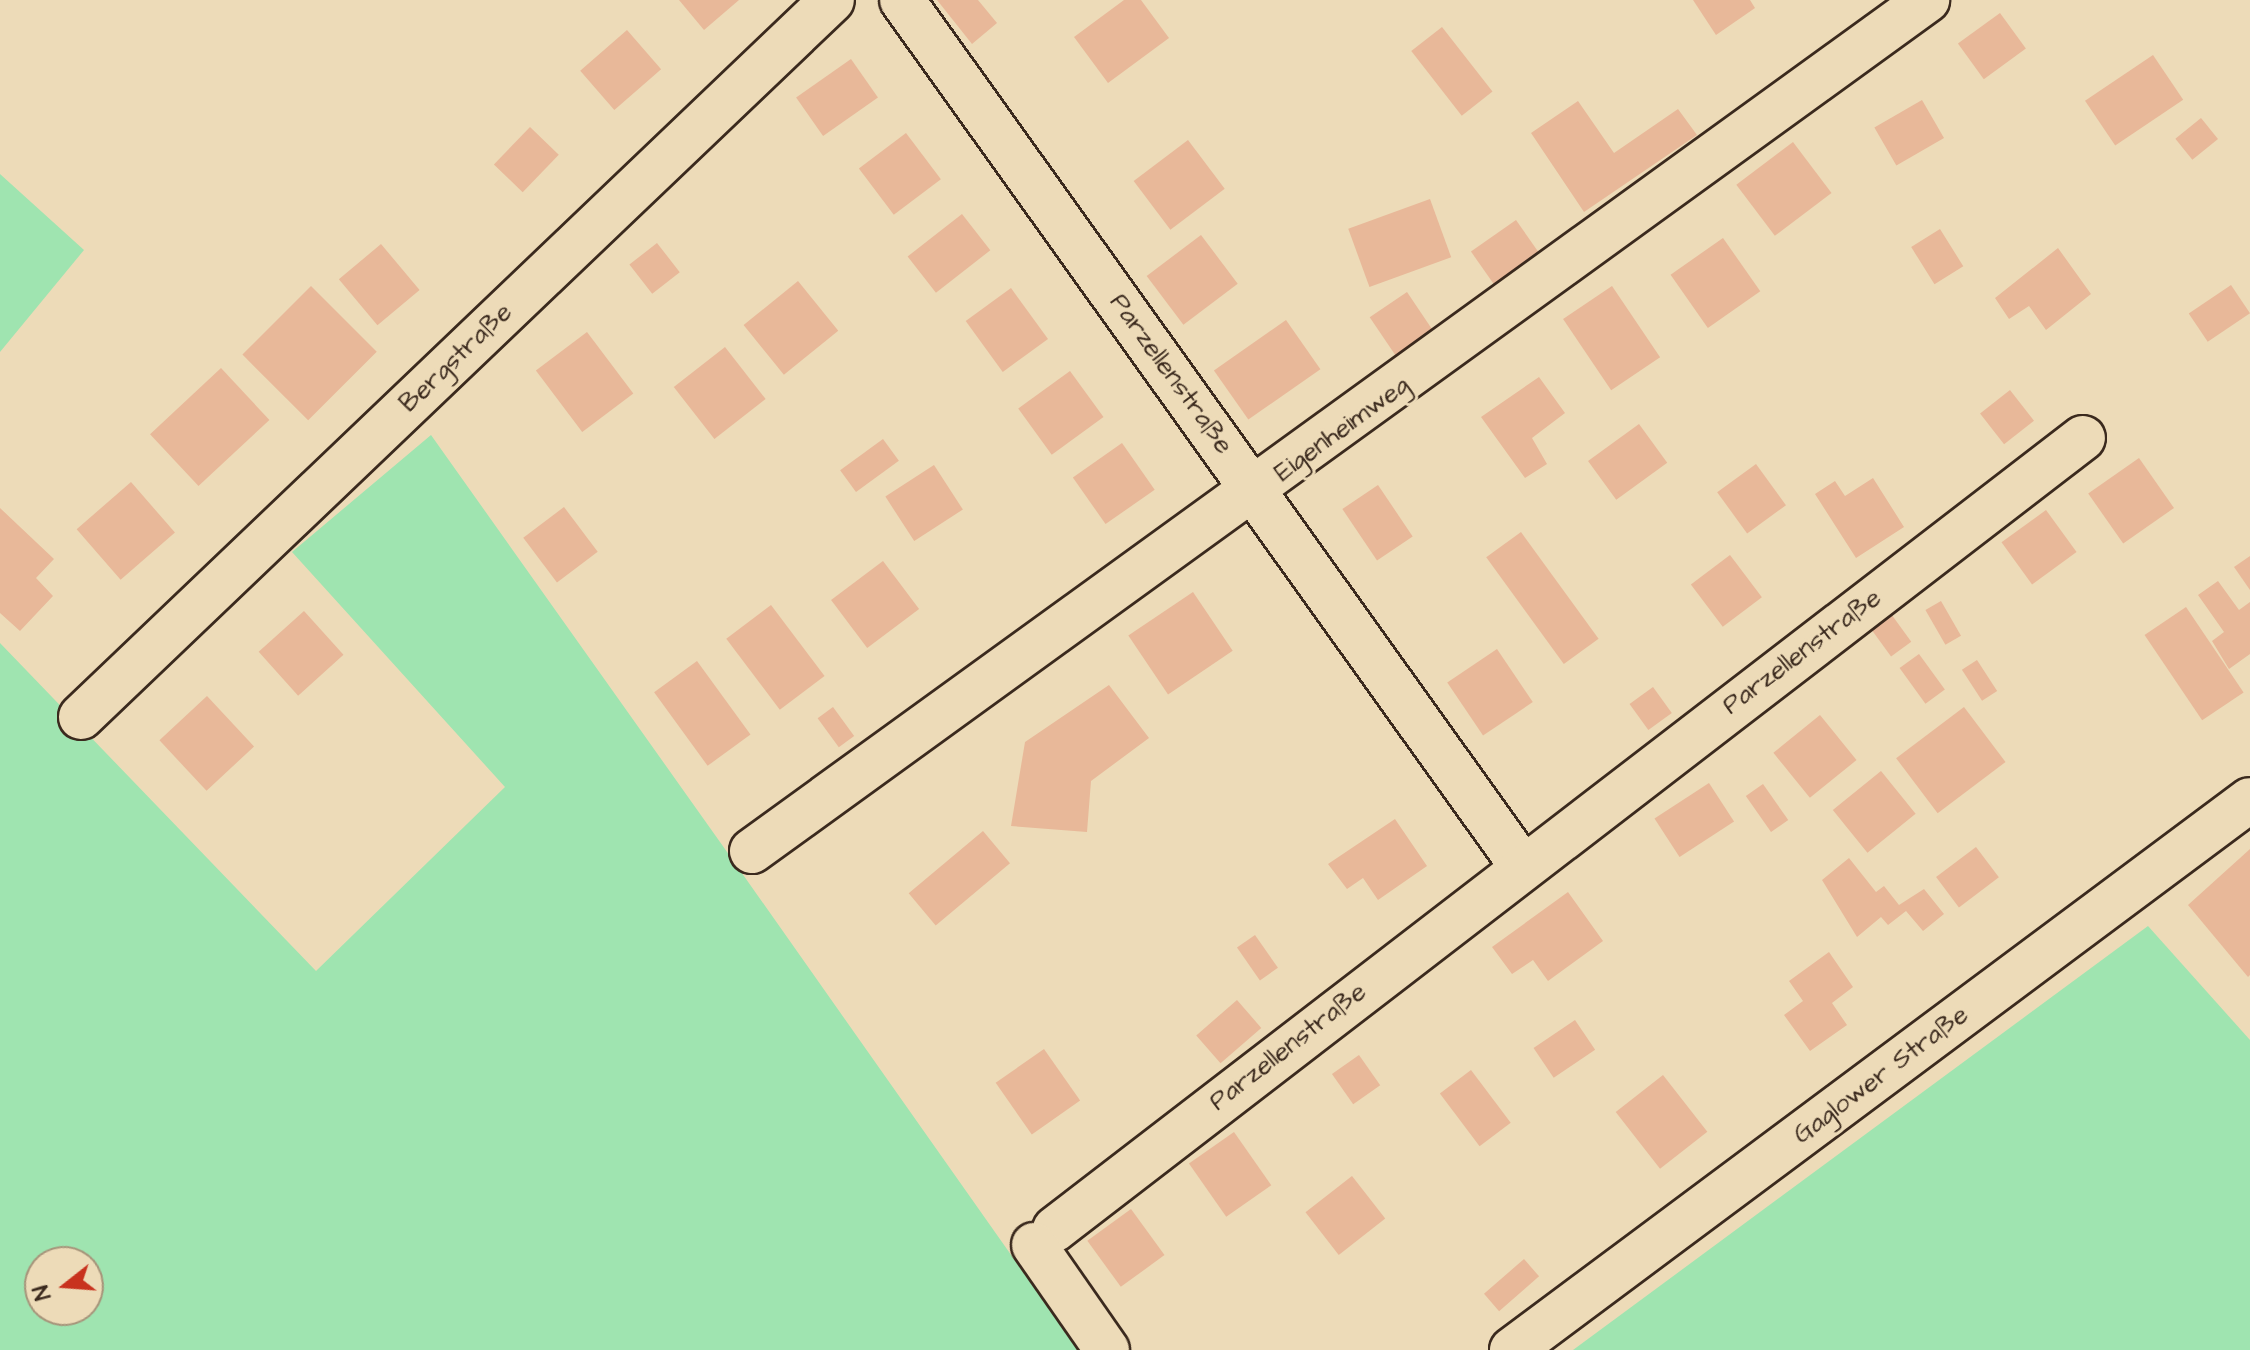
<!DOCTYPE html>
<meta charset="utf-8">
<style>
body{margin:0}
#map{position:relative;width:2250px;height:1350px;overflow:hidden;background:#eddbb8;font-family:"Architects Daughter",sans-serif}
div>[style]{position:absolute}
.green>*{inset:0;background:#9fe4b0}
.building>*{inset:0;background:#e8b899;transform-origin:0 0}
.roads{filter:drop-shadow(2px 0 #3b2a1e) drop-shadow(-2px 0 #3b2a1e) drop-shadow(0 2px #3b2a1e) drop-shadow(0 -2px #3b2a1e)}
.minor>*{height:44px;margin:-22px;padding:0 22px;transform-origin:22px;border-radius:22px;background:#eddbb8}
span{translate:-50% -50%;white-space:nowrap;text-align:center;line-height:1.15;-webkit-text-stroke:6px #eddbb8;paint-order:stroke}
.street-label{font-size:26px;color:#3b2a1e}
.north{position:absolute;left:24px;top:1246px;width:80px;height:80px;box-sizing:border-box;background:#eddbb8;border:2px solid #a6947a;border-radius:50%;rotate:253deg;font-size:22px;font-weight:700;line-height:32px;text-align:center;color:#3b2a1e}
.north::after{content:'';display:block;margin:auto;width:28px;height:36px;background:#c8321e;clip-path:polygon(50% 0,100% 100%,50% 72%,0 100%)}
</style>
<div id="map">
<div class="green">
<i style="clip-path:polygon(0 174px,84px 250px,0 352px)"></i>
<i style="clip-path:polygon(evenodd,431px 435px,720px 842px,1078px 1350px,0 1350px,0 643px,316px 971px,505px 787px,292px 552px,431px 435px,40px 1262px,88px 1262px,88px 1310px,40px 1310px,40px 1262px)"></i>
<i style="clip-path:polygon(2148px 926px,2250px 1040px,2250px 1350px,1573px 1350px)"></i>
</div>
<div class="building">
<i style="clip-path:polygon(679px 0,739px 0,704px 30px)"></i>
<i style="clip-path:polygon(937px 0,978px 0,997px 23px,972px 44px)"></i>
<i style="clip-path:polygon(1124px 0,1141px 0,1169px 38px,1108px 83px,1074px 37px)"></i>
<i style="clip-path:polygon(1693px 0,1750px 0,1755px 8px,1716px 35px)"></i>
<i style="left:2000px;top:13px;width:44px;height:52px;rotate:54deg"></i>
<i style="left:1442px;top:27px;width:82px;height:39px;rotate:52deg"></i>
<i style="left:627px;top:30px;width:52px;height:62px;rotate:49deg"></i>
<i style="left:2153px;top:55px;width:54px;height:82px;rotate:56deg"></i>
<i style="left:851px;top:59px;width:47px;height:67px;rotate:55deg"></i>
<i style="left:1922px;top:100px;width:44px;height:55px;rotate:60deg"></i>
<i style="clip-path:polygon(1578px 101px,1614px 153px,1678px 109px,1697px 135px,1584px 212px,1531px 133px)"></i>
<i style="left:2201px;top:118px;width:27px;height:33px;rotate:51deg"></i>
<i style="left:530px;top:127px;width:40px;height:52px;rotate:44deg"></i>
<i style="left:906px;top:133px;width:58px;height:59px;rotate:53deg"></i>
<i style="left:1188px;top:140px;width:61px;height:68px;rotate:53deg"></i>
<i style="left:1793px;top:142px;width:64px;height:71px;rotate:53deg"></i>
<i style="left:1430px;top:199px;width:62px;height:87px;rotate:70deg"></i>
<i style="left:962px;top:214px;width:46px;height:69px;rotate:52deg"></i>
<i style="left:1516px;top:220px;width:44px;height:55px;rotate:55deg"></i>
<i style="left:1940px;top:229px;width:44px;height:34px;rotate:58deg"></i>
<i style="left:1201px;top:235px;width:61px;height:68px;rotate:53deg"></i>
<i style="left:1723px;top:238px;width:65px;height:64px;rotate:55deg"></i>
<i style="left:657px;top:243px;width:37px;height:35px;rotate:52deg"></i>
<i style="left:381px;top:244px;width:60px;height:55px;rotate:50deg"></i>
<i style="clip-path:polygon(2058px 248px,2091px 294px,2046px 330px,2029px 306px,2009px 319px,1995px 298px)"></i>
<i style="left:798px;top:281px;width:64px;height:70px;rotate:51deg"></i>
<i style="left:2231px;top:285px;width:34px;height:51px;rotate:56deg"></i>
<i style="left:311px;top:286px;width:93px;height:97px;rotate:45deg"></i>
<i style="left:1612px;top:286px;width:86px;height:59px;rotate:56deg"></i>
<i style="left:1011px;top:288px;width:63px;height:56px;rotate:54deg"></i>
<i style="left:1407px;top:292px;width:53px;height:45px;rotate:56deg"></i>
<i style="left:1286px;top:320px;width:60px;height:88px;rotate:55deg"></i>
<i style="left:587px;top:332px;width:77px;height:64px;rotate:53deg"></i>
<i style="left:725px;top:347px;width:66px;height:65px;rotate:52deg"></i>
<i style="left:221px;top:368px;width:71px;height:97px;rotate:47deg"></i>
<i style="left:1070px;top:371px;width:57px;height:64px;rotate:54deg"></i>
<i style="clip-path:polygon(1539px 377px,1565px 413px,1532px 438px,1547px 464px,1525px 478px,1481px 417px)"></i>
<i style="left:2010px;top:390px;width:39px;height:38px;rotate:52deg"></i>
<i style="left:1639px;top:424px;width:48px;height:63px;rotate:54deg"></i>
<i style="left:883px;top:439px;width:27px;height:53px;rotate:54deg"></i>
<i style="left:1122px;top:443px;width:57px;height:60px;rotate:55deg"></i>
<i style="left:2139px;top:458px;width:61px;height:62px;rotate:55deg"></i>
<i style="left:1756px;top:464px;width:51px;height:48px;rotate:54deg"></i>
<i style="left:934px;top:465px;width:53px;height:58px;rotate:57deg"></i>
<i style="clip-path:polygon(1873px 478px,1904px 527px,1856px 558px,1815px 494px,1835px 481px,1845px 496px)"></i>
<i style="left:131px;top:482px;width:67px;height:72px;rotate:49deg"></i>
<i style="left:1378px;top:485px;width:62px;height:43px;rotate:56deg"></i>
<i style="left:564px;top:507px;width:56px;height:51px;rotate:53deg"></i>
<i style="clip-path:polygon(0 508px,54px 559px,36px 578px,53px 596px,20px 631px,0 613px)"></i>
<i style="left:2046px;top:510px;width:52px;height:55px;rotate:54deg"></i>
<i style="left:1521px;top:532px;width:132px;height:43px;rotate:54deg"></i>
<i style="left:1730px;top:555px;width:53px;height:49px;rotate:53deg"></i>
<i style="clip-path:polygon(2250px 556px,2250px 590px,2234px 567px)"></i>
<i style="left:883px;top:561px;width:60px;height:65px;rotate:53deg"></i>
<i style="clip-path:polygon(2218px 581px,2239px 610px,2250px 602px,2250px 654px,2229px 669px,2212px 641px,2224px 632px,2198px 595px)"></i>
<i style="left:1193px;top:592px;width:71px;height:78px;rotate:56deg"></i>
<i style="left:1941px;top:601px;width:40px;height:18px;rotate:60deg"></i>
<i style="left:771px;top:605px;width:89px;height:56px;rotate:53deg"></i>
<i style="left:1886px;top:607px;width:43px;height:25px;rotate:54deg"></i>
<i style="left:2186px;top:607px;width:103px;height:50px;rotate:56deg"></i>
<i style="left:304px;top:611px;width:59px;height:61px;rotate:48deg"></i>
<i style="left:1497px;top:649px;width:64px;height:60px;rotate:56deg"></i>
<i style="left:1919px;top:654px;width:44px;height:24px;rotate:54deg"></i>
<i style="left:1977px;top:660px;width:37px;height:18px;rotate:57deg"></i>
<i style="left:697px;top:661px;width:91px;height:53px;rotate:54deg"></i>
<i style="clip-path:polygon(1109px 685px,1149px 738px,1091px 781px,1087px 832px,1011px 826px,1025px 742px)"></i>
<i style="left:1653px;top:687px;width:32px;height:29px;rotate:54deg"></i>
<i style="left:207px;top:696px;width:69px;height:65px;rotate:47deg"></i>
<i style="left:833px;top:707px;width:36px;height:19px;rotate:54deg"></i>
<i style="left:1964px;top:707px;width:69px;height:85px;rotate:53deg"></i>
<i style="left:1820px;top:715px;width:58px;height:60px;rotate:51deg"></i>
<i style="left:1881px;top:771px;width:55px;height:62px;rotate:51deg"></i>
<i style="left:1709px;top:783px;width:46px;height:65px;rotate:57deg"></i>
<i style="left:1763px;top:784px;width:44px;height:21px;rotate:55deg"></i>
<i style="clip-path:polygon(1395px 819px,1427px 866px,1378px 900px,1363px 878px,1347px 889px,1328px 864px)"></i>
<i style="left:983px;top:831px;width:42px;height:97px;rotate:50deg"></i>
<i style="left:1976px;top:847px;width:38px;height:50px;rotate:53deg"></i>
<i style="clip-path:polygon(2250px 849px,2250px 975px,2248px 977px,2188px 905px)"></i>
<i style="clip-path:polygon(1849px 858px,1876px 892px,1884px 886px,1899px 905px,1924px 889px,1944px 914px,1923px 931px,1906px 911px,1888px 925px,1881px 917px,1857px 937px,1822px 880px)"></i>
<i style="clip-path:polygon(1568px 892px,1603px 941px,1548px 981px,1533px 960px,1512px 974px,1492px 947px)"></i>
<i style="left:1255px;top:935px;width:40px;height:22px;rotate:55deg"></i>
<i style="clip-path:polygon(1829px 952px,1853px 987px,1832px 1003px,1847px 1025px,1810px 1051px,1784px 1015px,1803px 1001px,1789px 981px)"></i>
<i style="left:1237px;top:1000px;width:37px;height:54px;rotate:49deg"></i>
<i style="left:1575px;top:1020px;width:36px;height:50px;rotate:56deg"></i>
<i style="left:1044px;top:1049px;width:63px;height:59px;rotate:55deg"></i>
<i style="left:1359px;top:1055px;width:37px;height:33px;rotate:55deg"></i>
<i style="left:1471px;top:1070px;width:66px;height:39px;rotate:53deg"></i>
<i style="left:1663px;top:1075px;width:72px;height:60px;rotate:52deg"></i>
<i style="left:1234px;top:1132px;width:65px;height:55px;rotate:55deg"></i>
<i style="left:1352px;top:1176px;width:54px;height:59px;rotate:52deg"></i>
<i style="left:1131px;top:1209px;width:57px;height:54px;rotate:54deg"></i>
<i style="left:1524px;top:1259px;width:23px;height:53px;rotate:49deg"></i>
</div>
<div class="roads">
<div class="minor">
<i style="left:902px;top:0;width:1065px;rotate:54.4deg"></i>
<i style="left:81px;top:717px;width:1038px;rotate:-43.67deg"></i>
<i style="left:752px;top:851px;width:1451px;rotate:-35.91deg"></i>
<i style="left:1055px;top:1229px;width:1297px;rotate:-37.58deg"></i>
<i style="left:1034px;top:1245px;width:128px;rotate:55.2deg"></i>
<i style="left:1512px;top:1350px;width:920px;rotate:-36.7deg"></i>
</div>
</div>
<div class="street-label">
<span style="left:456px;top:358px;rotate:-44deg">Bergstraße</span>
<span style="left:1171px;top:374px;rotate:54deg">Parzellenstraße</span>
<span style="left:1342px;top:429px;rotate:-36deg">Eigenheimweg</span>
<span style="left:1802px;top:652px;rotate:-37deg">Parzellenstraße</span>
<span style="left:1288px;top:1047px;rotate:-38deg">Parzellenstraße</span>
<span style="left:1881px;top:1075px;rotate:-37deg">Gaglower Straße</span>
</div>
<div class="north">N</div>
</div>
